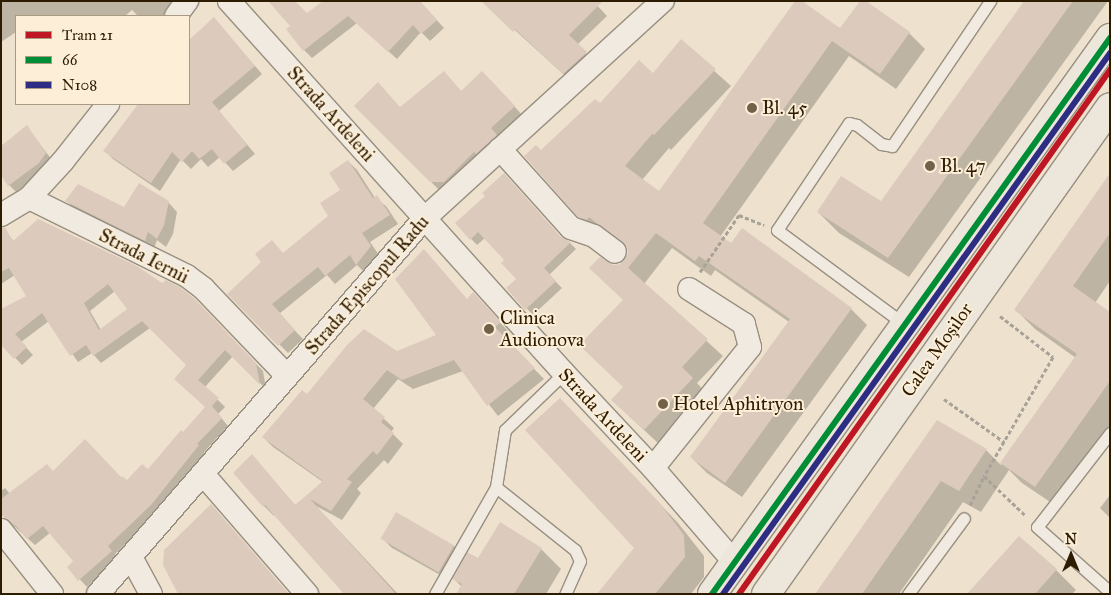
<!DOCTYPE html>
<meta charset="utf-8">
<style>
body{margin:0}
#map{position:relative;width:1111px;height:595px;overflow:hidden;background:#eee2ce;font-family:"IM FELL Great Primer",serif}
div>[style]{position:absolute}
.shadow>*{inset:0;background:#0003}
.building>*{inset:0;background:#dccbbd;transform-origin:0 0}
.path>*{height:3px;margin-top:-1.5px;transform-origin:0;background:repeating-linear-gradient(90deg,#a8a298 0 4px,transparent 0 6.5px)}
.roads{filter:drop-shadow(1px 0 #988f80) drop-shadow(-1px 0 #988f80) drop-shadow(0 1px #988f80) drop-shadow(0 -1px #988f80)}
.lane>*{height:11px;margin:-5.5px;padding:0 5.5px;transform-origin:5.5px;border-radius:5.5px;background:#f0eae0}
.street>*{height:22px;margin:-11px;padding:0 11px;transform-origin:11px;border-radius:11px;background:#f0eae0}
.primary>*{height:28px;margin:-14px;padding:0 14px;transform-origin:14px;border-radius:14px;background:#ede6db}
.bus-1>*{height:6px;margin:-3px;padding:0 3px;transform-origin:3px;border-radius:3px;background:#008d36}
.bus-2>*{height:6px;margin:-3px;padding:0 3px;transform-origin:3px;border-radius:3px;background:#2d2e83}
.tram-1>*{height:6px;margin:-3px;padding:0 3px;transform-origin:3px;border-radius:3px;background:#be1622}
.dots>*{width:14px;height:14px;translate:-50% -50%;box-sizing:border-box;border:2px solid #fceed7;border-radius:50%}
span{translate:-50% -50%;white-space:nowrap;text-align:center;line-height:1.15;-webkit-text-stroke:4px #fceed7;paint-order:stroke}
.poi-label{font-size:19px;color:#2d1b02}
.left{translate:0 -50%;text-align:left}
.street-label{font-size:19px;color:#2d1b02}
.frame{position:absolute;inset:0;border:2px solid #2d1b02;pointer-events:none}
.legend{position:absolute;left:15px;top:15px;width:175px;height:90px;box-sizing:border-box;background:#fceed7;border:1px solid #a99a82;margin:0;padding:6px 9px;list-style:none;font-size:15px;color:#2d1b02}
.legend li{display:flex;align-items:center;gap:10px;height:25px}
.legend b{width:25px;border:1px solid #a99a82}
.north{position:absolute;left:1046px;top:530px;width:50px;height:50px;-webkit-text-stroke:4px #fceed7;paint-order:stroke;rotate:0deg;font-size:14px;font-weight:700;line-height:20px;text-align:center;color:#2d1b02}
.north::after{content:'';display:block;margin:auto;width:18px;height:22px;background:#2d1b02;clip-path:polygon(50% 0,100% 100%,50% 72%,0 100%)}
</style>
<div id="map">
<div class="shadow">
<i style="clip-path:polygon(1px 1px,175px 1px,169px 16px,138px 16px,132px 10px,125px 16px,16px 16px,16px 32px,1px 42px)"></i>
<i style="clip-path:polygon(419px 1px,444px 28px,430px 41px,421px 32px,397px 59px,357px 23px,312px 58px,304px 50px,307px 15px)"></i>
<i style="clip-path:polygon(483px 1px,593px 1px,607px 16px,577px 45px,595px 63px,573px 83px)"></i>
<i style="clip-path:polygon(1025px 1px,1108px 1px,909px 277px,839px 233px,818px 212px,881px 203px)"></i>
<i style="clip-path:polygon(214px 19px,262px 74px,219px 111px,255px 154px,233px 171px,220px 157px,208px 167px,201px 159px,191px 169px,181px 159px,160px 191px,113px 159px,105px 151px,139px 104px,189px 104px,189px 41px)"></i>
<i style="clip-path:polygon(841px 30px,909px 33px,925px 49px,896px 89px,849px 56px,720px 237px,851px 309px,867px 325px,742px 497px,707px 473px,691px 457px,789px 322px,715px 270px,711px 276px,672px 248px,644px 284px,723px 356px,697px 383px,708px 395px,660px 445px,628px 415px,624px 387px,624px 300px,613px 266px,620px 265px,629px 253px,627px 247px,605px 232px,596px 232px,579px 216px,541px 152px,600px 105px,653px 75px,681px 41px,731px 86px,671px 150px,669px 148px,642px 180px,660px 193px)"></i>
<i style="clip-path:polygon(444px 73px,462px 92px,493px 83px,525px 118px,442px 193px,356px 106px,401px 108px)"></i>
<i style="clip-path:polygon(27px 127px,52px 160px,45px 169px,16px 192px,9px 185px)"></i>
<i style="clip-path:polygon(348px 161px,357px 170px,375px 198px,386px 206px,398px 224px,370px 242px,379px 255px,365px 273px,357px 265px,335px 284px,327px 275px,279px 314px,303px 339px,288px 353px,254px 319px,284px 254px,329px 217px,342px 190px)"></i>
<i style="clip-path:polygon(1110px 175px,1110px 281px,1095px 303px,1110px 314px,1110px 429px,1056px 506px,1022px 483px,1009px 470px,981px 512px,963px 502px,899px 594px,817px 594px,937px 421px,986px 450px,1001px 465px,1076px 358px,1035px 329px,1015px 309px)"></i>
<i style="clip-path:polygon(67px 201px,125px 209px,168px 202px,177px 212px,173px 234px,166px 247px,157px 240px,154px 249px,76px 210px)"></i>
<i style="clip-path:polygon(456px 223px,562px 239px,570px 243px,576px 249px,549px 275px,562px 288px,533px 315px,507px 288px,517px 279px,506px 260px,485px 238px,477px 245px)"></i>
<i style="clip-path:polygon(evenodd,9px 236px,14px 241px,162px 284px,194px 300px,263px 371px,266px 389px,233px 356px,205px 387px,225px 407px,218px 414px,228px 426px,204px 452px,206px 454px,158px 512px,115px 554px,119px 558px,87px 587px,68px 567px,75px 561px,51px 532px,35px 545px,4px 517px,1px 513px,1px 491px,5px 488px,10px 494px,54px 472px,121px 479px,127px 482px,148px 471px,206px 408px,188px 365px,150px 328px,101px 363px,92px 353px,78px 362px,49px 321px,21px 342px,33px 355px,22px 365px,1px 343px,27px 297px,15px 275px,1px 284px,1px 239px,9px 236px,115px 291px,129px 309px,101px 330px,90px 311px,115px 291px)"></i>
<i style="clip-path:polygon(467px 300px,483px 304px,510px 333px,504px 338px,544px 379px,498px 416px,463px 371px,413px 389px,398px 379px,373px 409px,394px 428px,391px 432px,403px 444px,388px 464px,384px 460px,357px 489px,361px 493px,342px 520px,316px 506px,398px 594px,346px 594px,275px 515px,274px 516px,264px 506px,252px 456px,296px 506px,323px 482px,273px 447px,263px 437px,307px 396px,397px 352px,438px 336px)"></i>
<i style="clip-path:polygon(580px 420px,678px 523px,704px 556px,704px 577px,691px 594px,599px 594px,636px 548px)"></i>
<i style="clip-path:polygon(1110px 495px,1110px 518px,1100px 508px)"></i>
<i style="clip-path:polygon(396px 513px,454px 546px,463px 556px,449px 580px,392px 548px,382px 538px)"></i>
<i style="clip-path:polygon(541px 549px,561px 569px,546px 594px,457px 594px,462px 587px,454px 579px,478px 560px)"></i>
<i style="clip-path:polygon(1056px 570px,1076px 590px,1072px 594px,969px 594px)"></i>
</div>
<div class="building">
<i style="clip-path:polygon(268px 1px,295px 1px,307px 13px,323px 1px,420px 1px,437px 20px,421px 34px,413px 25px,388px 52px,348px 16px,303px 51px,286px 29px,290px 26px)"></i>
<i style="clip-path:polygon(481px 1px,603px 1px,569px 35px,587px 52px,563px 74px,515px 29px,513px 32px)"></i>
<i style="clip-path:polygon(795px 1px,802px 1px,840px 28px,860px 1px,866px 1px,910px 32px,880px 74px,832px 41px,703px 223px,731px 243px,742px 228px,852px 308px,725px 483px,690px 457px,790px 319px,699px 256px,695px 261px,656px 233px,628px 268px,708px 339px,682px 367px,693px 378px,644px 430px,611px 400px,623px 387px,579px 345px,623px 300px,589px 268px,600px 257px,613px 265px,620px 264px,628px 254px,627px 247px,589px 217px,587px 220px,578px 217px,524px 156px,536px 145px,541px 150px,595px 99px,600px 103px,639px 60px,653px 73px,681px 39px,716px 69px,654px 135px,652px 134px,625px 166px,659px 191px)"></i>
<i style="clip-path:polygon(1024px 1px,1073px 1px,888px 258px,817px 212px,841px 176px,881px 201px)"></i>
<i style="clip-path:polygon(214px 17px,255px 66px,212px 102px,247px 145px,224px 164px,212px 149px,199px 159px,192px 151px,182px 162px,172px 152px,151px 183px,103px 151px,138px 104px,189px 104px,189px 40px)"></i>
<i style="clip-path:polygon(444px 71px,461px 91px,482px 71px,515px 106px,491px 128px,497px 135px,476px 154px,474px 152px,444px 182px,430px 182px,354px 106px,378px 82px,400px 107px)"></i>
<i style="clip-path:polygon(27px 125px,46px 153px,39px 163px,8px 186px,1px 175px,1px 146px)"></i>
<i style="clip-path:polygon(348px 160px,373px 198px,377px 195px,390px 215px,362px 233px,371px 246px,356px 265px,350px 255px,325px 276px,318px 267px,272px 304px,295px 330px,278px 346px,227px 294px,261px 262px,255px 254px,272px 240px,283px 253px,328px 216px,320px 203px,340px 190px,329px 173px)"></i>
<i style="clip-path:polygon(504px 173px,561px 237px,571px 242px,544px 268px,556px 281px,525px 310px,506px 288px,516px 279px,501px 263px,504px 260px,478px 232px,470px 240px,455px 223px,485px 196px,482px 193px)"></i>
<i style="clip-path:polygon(1110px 173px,1110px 233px,1073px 286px,1110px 312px,1110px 381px,1035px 487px,1000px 463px,1077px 354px,1014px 310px)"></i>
<i style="clip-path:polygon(139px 183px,169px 201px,164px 225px,157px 239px,148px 232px,145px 241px,65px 201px,78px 184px,124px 207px)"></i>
<i style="clip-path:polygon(evenodd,38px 219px,137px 266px,162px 283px,166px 280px,180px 287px,195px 299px,256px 363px,260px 385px,225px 350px,198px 380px,219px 398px,212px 406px,222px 418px,197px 444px,199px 445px,151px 505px,108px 546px,112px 551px,78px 581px,67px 567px,73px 561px,43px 526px,27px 539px,16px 526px,1px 515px,1px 499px,47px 464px,53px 471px,85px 439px,121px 477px,122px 476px,127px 480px,142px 464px,148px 469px,181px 430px,183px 432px,205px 407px,174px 379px,186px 365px,142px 321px,93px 356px,86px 345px,70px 356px,42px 313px,15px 334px,27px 347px,14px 359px,1px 345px,1px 309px,26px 296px,9px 268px,1px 272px,1px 228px,5px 227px,13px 241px,38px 219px,108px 284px,127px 309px,99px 330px,84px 303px,108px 284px)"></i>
<i style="clip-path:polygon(424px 249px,467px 299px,473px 292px,501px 322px,495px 327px,535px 368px,487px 406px,454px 360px,402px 380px,387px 370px,363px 399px,385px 417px,381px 422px,394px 433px,377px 455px,373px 451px,347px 479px,352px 482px,331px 511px,310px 499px,396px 594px,344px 594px,265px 505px,263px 507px,233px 473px,252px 454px,295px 505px,323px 481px,262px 437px,302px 390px,307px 394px,347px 345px,364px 329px,397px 351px,436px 335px,395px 279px)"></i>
<i style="clip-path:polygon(560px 398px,658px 501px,684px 535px,685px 557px,655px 594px,597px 594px,634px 548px,525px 430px)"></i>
<i style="clip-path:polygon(937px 420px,987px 449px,959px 491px,941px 481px,862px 594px,815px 594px)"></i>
<i style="clip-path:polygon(211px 504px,212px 505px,289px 594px,178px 594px,163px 565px,164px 550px)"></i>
<i style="left:396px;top:512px;width:67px;height:31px;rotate:30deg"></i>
<i style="clip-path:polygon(500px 522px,542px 548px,514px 594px,456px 594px,462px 584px,452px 579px,467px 552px,478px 558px)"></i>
<i style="clip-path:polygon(1019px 536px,1057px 569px,1035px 594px,967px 594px)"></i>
</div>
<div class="path">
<i style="left:700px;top:272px;width:69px;rotate:-55.6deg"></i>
<i style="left:739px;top:215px;width:27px;rotate:22deg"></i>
<i style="left:1000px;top:316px;width:67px;rotate:37.7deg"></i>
<i style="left:1053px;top:357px;width:138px;rotate:120.1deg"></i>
<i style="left:984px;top:476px;width:58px;rotate:43.6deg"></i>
<i style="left:944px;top:399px;width:74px;rotate:35.6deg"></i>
<i style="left:970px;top:505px;width:32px;rotate:-64deg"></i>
</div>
<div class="roads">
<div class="lane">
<i style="left:904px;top:324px;width:158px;rotate:-143.5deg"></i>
<i style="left:777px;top:230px;width:129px;rotate:-56.1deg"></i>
<i style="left:849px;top:123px;width:8px;rotate:14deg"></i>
<i style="left:857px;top:125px;width:31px;rotate:38deg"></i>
<i style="left:881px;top:144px;width:11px;rotate:10deg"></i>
<i style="left:892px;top:146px;width:175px;rotate:-55.9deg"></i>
<i style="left:564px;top:373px;width:82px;rotate:136deg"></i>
<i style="left:505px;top:430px;width:58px;rotate:99deg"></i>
<i style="left:496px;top:487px;width:101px;rotate:38.6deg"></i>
<i style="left:575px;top:550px;width:12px;rotate:66deg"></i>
<i style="left:580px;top:561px;width:36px;rotate:114deg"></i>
<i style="left:1110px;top:433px;width:119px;rotate:127.8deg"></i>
<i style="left:1037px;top:527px;width:98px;rotate:41.7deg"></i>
<i style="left:435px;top:594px;width:123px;rotate:-60.3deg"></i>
<i style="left:908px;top:594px;width:94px;rotate:-53.6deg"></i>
</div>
<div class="street">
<i style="left:229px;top:1px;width:501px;rotate:48deg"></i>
<i style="left:564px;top:373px;width:130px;rotate:46.9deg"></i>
<i style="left:653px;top:468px;width:124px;rotate:49.2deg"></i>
<i style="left:176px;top:16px;width:19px;rotate:-54deg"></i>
<i style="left:500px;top:149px;width:106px;rotate:48.1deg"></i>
<i style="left:571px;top:228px;width:24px;rotate:19deg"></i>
<i style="left:594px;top:236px;width:26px;rotate:37deg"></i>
<i style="left:29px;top:198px;width:176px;rotate:26.3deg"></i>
<i style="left:187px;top:276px;width:21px;rotate:37deg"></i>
<i style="left:204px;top:289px;width:120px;rotate:46.3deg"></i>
<i style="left:1px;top:215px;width:33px;rotate:-31deg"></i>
<i style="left:29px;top:198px;width:50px;rotate:-47.4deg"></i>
<i style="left:63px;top:161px;width:73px;rotate:-51.7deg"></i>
<i style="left:653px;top:468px;width:155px;rotate:-51.3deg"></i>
<i style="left:750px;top:347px;width:24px;rotate:-105deg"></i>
<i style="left:744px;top:324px;width:65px;rotate:-147.5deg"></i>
<i style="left:203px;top:474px;width:159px;rotate:49.1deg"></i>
<i style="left:1px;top:530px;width:82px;rotate:51.4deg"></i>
<i style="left:131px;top:557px;width:42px;rotate:61.6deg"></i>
<i style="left:98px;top:594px;width:498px;rotate:-49deg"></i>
<i style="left:425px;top:218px;width:322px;rotate:-42.4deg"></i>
</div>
<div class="primary">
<i style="left:712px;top:594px;width:684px;rotate:-54.4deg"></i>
<i style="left:766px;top:594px;width:596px;rotate:-54.76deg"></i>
</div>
</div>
<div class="bus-1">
<i style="left:712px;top:594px;width:684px;rotate:-54.4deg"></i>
</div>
<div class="bus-2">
<i style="left:723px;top:594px;width:665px;rotate:-54.42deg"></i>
</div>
<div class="tram-1">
<i style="left:739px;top:594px;width:642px;rotate:-54.7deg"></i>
</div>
<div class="dots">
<i style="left:752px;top:108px;background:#716149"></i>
<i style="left:930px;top:166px;background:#716149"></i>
<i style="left:489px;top:329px;background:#716149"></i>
<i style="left:663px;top:404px;background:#716149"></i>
</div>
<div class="poi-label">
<span class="left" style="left:762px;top:108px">Bl. 45</span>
<span class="left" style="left:940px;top:166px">Bl. 47</span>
<span class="left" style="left:500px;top:329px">Clinica<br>Audionova</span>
<span class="left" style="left:673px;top:404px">Hotel Aphitryon</span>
</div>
<div class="street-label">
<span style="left:331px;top:114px;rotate:48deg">Strada Ardeleni</span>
<span style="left:144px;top:256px;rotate:27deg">Strada Iernii</span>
<span style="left:367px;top:285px;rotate:-49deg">Strada Episcopul Radu</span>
<span style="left:937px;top:350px;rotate:-55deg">Calea Moșilor</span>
<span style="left:603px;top:415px;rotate:47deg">Strada Ardeleni</span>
</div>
<div class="frame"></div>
<ul class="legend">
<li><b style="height:6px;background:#be1622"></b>Tram 21</li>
<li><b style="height:6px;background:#008d36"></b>66</li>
<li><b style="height:6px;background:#2d2e83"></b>N108</li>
</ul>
<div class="north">N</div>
</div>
